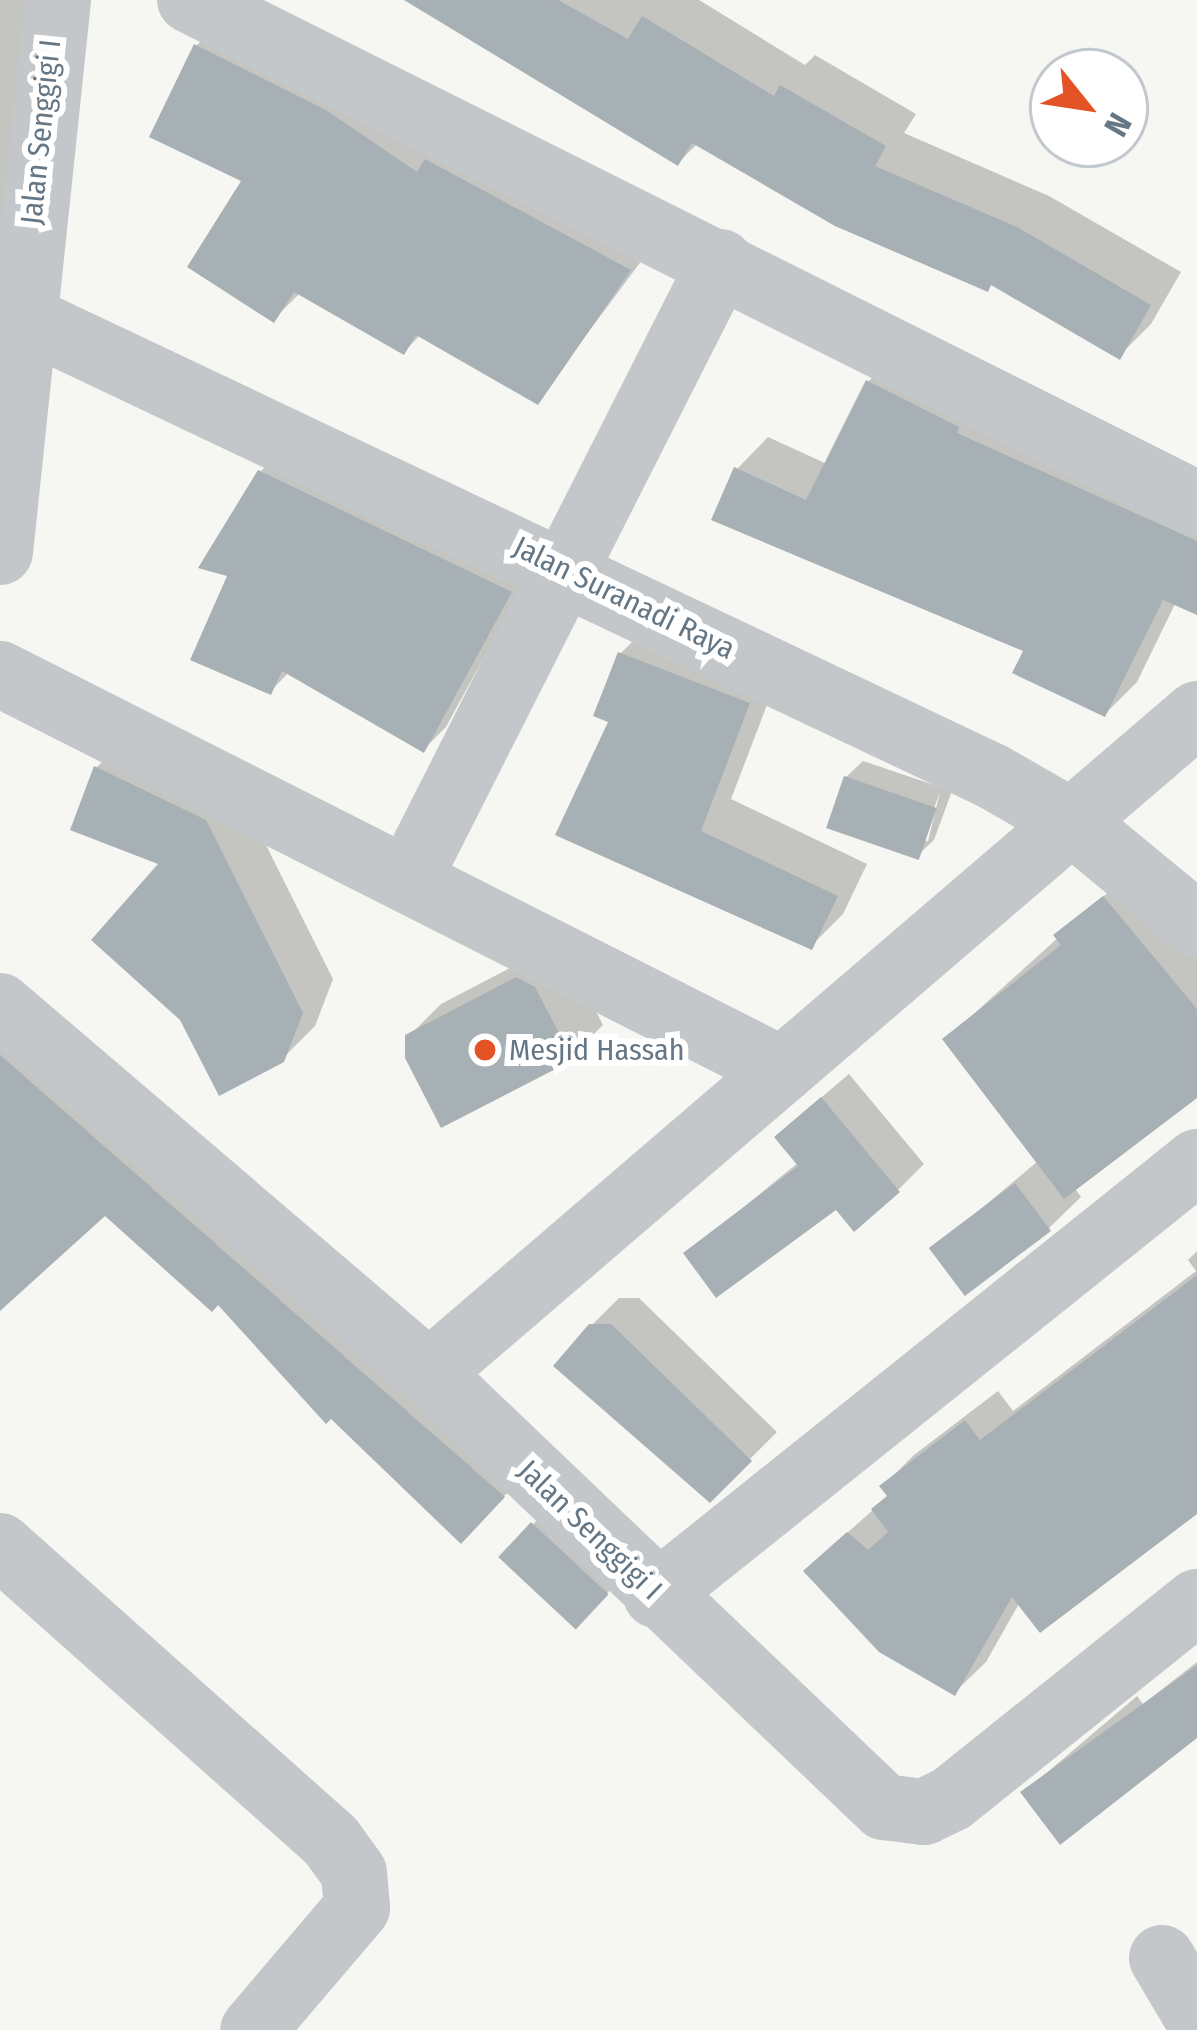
<!DOCTYPE html>
<style>
body{margin:0}
#map{position:relative;width:1197px;height:2030px;overflow:hidden;background:#f6f6f2;font-family:"Fira Sans Condensed",sans-serif}
div>[style]{position:absolute}
.shadow>*{inset:0;background:#0003}
.building>*{inset:0;background:#a7b0b5;transform-origin:0 0}
.minor>*{height:66px;margin:-33px;padding:0 33px;transform-origin:33px;border-radius:33px;background:#c3c7ca}
.dots>*{width:33px;height:33px;translate:-50% -50%;box-sizing:border-box;border:6px solid #fff;border-radius:50%}
span{translate:-50% -50%;white-space:nowrap;text-align:center;line-height:1.15;-webkit-text-stroke:12px #fff;paint-order:stroke}
.street-label{font-size:30px;color:#657684}
.poi-label{font-size:30px;color:#657684}
.left{translate:0 -50%;text-align:left}
.north{position:absolute;left:1029px;top:48px;width:120px;height:120px;box-sizing:border-box;background:#fff;border:3px solid #c1c8ce;border-radius:50%;rotate:120deg;font-size:33px;font-weight:700;line-height:48px;text-align:center;color:#657684}
.north::after{content:'';display:block;margin:auto;width:42px;height:54px;background:#e45325;clip-path:polygon(50% 0,100% 100%,50% 72%,0 100%)}
</style>
<div id="map">
<div class="shadow">
<i style="clip-path:polygon(0 0,47px 0,0 431px)"></i>
<i style="clip-path:polygon(410px 0,699px 0,805px 65px,815px 55px,916px 114px,904px 133px,1049px 196px,1181px 272px,1151px 324px,1119px 356px,992px 283px,698px 143px,678px 163px)"></i>
<i style="clip-path:polygon(225px 17px,657px 240px,537px 401px,421px 334px,404px 352px,301px 292px,274px 319px,245px 180px,196px 46px)"></i>
<i style="clip-path:polygon(900px 350px,1197px 499px,1197px 612px,1176px 602px,1137px 682px,1105px 714px,1027px 649px,737px 469px,768px 437px,827px 464px,868px 382px)"></i>
<i style="clip-path:polygon(283px 449px,532px 569px,446px 727px,423px 750px,289px 672px,270px 692px,231px 574px,260px 472px)"></i>
<i style="clip-path:polygon(652px 622px,780px 671px,731px 799px,867px 864px,843px 914px,811px 946px,559px 833px,612px 720px,620px 654px)"></i>
<i style="clip-path:polygon(129px 735px,238px 789px,333px 979px,315px 1026px,282px 1059px,163px 863px,74px 828px,97px 767px)"></i>
<i style="clip-path:polygon(evenodd,863px 761px,952px 791px,934px 840px,917px 856px,846px 777px,863px 761px,940px 792px,928px 841px,922px 841px,940px 792px)"></i>
<i style="clip-path:polygon(1135px 868px,1197px 941px,1197px 1094px,1074px 1187px,1081px 1197px,1049px 1228px,967px 1294px,933px 1249px,1038px 1161px,946px 1039px)"></i>
<i style="clip-path:polygon(550px 947px,567px 955px,603px 1025px,571px 1057px,408px 1037px,441px 1004px)"></i>
<i style="clip-path:polygon(0 1036px,533px 1466px,491px 1510px,105px 1212px,0 1307px)"></i>
<i style="clip-path:polygon(849px 1074px,924px 1164px,898px 1190px,687px 1253px,799px 1162px,804px 1112px)"></i>
<i style="clip-path:polygon(1197px 1251px,1197px 1514px,1020px 1602px,986px 1662px,955px 1692px,838px 1541px,890px 1495px,883px 1486px,914px 1455px,998px 1391px,1013px 1411px,1196px 1271px,1188px 1260px)"></i>
<i style="clip-path:polygon(619px 1298px,639px 1298px,777px 1432px,710px 1499px,591px 1326px)"></i>
<i style="clip-path:polygon(565px 1493px,637px 1562px,576px 1626px,533px 1524px)"></i>
<i style="clip-path:polygon(1197px 1662px,1197px 1735px,1024px 1792px,1137px 1696px,1143px 1704px)"></i>
</div>
<div class="building">
<i style="clip-path:polygon(404px 0,558px 0,628px 39px,642px 16px,774px 96px,780px 85px,886px 146px,875px 166px,1017px 227px,1151px 305px,1120px 360px,991px 285px,988px 292px,835px 226px,692px 143px,678px 166px)"></i>
<i style="clip-path:polygon(194px 44px,326px 110px,417px 172px,425px 159px,631px 270px,538px 405px,416px 335px,404px 355px,294px 292px,274px 323px,187px 267px,241px 181px,149px 137px)"></i>
<i style="clip-path:polygon(866px 380px,959px 427px,957px 433px,1197px 541px,1197px 615px,1163px 600px,1105px 717px,1012px 673px,1023px 651px,711px 520px,734px 467px,806px 500px)"></i>
<i style="clip-path:polygon(258px 470px,512px 592px,424px 753px,282px 671px,271px 695px,190px 660px,227px 576px,198px 568px)"></i>
<i style="clip-path:polygon(618px 652px,750px 703px,701px 831px,838px 896px,812px 950px,555px 835px,608px 722px,593px 716px)"></i>
<i style="clip-path:polygon(94px 766px,206px 820px,303px 1013px,284px 1062px,219px 1096px,180px 1020px,91px 940px,158px 864px,70px 830px)"></i>
<i style="left:844px;top:776px;width:98px;height:55px;rotate:19deg"></i>
<i style="clip-path:polygon(1103px 896px,1197px 1009px,1197px 1098px,1064px 1199px,942px 1039px,1061px 945px,1053px 935px)"></i>
<i style="clip-path:polygon(516px 977px,535px 987px,573px 1060px,441px 1128px,405px 1058px,405px 1035px)"></i>
<i style="clip-path:polygon(0 1055px,505px 1497px,461px 1544px,331px 1419px,326px 1424px,218px 1305px,212px 1312px,105px 1216px,0 1311px)"></i>
<i style="clip-path:polygon(821px 1097px,900px 1192px,854px 1232px,836px 1210px,716px 1298px,683px 1253px,798px 1166px,774px 1137px)"></i>
<i style="left:1015px;top:1183px;width:60px;height:108px;rotate:53deg"></i>
<i style="clip-path:polygon(1197px 1275px,1197px 1514px,1040px 1633px,1012px 1597px,955px 1696px,879px 1652px,803px 1571px,847px 1532px,868px 1550px,888px 1532px,871px 1509px,887px 1496px,879px 1486px,965px 1420px,980px 1440px)"></i>
<i style="clip-path:polygon(589px 1324px,611px 1324px,752px 1461px,710px 1503px,553px 1366px)"></i>
<i style="left:531px;top:1522px;width:106px;height:48px;rotate:43deg"></i>
<i style="clip-path:polygon(1197px 1665px,1197px 1738px,1060px 1845px,1020px 1792px)"></i>
</div>
<div class="minor">
<i style="left:190px;top:0;width:1126px;rotate:26.59deg"></i>
<i style="left:23px;top:317px;width:1072px;rotate:25.35deg"></i>
<i style="left:992px;top:776px;width:92px;rotate:29.9deg"></i>
<i style="left:1072px;top:822px;width:162px;rotate:39.5deg"></i>
<i style="left:0;top:552px;width:555px;rotate:-84deg"></i>
<i style="left:0;top:674px;width:877px;rotate:26.83deg"></i>
<i style="left:410px;top:876px;width:688px;rotate:-63.14deg"></i>
<i style="left:0;top:1006px;width:565px;rotate:40.55deg"></i>
<i style="left:429px;top:1373px;width:629px;rotate:43.65deg"></i>
<i style="left:884px;top:1807px;width:40px;rotate:7.1deg"></i>
<i style="left:924px;top:1812px;width:30px;rotate:-26deg"></i>
<i style="left:951px;top:1799px;width:315px;rotate:-38.7deg"></i>
<i style="left:429px;top:1373px;width:1012px;rotate:-40.63deg"></i>
<i style="left:0;top:1546px;width:443px;rotate:41.7deg"></i>
<i style="left:331px;top:1841px;width:39px;rotate:54deg"></i>
<i style="left:354px;top:1873px;width:35px;rotate:85deg"></i>
<i style="left:357px;top:1908px;width:160px;rotate:130.4deg"></i>
<i style="left:656px;top:1595px;width:693px;rotate:-38.67deg"></i>
<i style="left:1162px;top:1958px;width:69px;rotate:59.3deg"></i>
</div>
<div class="dots">
<i style="left:485px;top:1050px;background:#e45325"></i>
</div>
<div class="street-label">
<span style="left:41px;top:132px;rotate:-84deg">Jalan Senggigi I</span>
<span style="left:624px;top:598px;rotate:26deg">Jalan Suranadi Raya</span>
<span style="left:590px;top:1530px;rotate:44deg">Jalan Senggigi I</span>
</div>
<div class="poi-label">
<span class="left" style="left:509px;top:1050px">Mesjid Hassah</span>
</div>
<div class="north">N</div>
</div>
